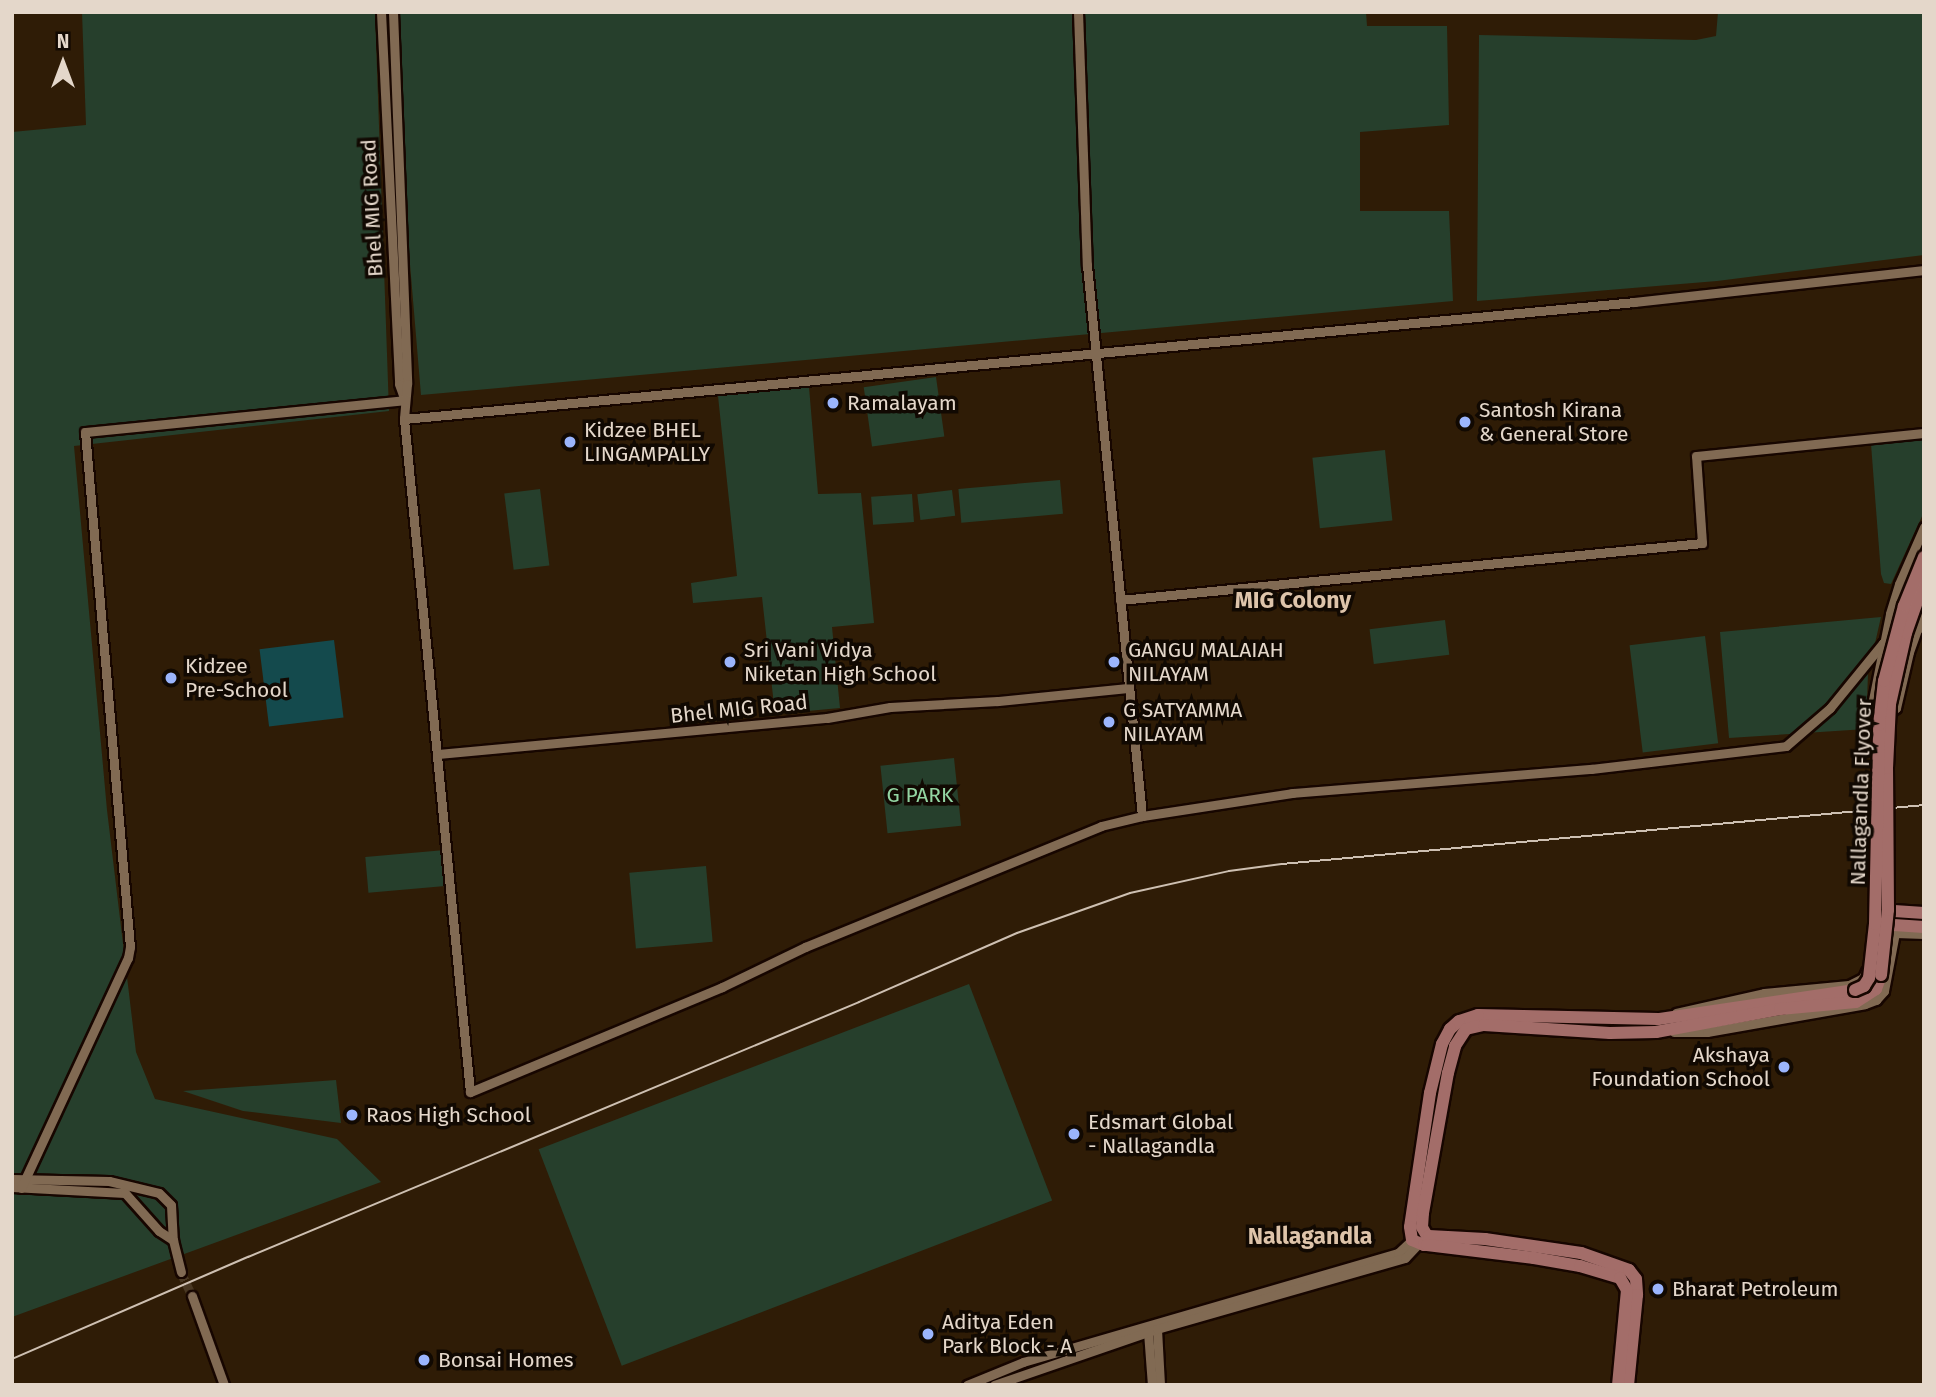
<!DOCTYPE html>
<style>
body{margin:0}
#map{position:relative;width:1936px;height:1397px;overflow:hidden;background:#2f1c06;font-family:"Fira Sans",sans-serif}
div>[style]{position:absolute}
.green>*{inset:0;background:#263f2c;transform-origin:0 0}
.water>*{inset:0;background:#144a4d;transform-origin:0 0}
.minor-tunnel>*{height:9px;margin-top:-4.5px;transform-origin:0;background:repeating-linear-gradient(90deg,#4a3823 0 9px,transparent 0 13.5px)}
.roads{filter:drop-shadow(2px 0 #170600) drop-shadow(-2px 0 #170600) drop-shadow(0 2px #170600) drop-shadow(0 -2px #170600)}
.minor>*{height:9px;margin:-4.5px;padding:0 4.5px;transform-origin:4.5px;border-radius:4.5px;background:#816a53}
.major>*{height:12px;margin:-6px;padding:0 6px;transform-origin:6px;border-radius:6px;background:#a36d69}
.rail>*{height:2px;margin:-1px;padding:0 1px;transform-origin:1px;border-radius:1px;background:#cec0b2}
.bridges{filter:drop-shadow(2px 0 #170600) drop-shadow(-2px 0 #170600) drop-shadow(0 2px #170600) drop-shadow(0 -2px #170600)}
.major-bridge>*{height:12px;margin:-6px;padding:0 6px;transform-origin:6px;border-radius:6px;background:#a36d69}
.dots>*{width:19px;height:19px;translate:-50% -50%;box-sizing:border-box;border:4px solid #110902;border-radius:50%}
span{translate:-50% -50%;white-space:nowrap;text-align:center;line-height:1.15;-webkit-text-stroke:7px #110902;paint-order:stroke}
.street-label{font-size:21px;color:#e4d7ca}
.poi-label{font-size:21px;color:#e4d7ca}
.left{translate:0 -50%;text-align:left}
.right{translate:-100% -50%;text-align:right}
.park-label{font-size:21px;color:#93d5a2}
.neighbourhood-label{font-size:23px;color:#dec4aa;font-weight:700}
.frame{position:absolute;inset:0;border:14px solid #e4d7ca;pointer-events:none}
.north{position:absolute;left:28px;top:28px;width:70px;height:70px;-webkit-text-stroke:5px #110902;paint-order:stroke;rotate:0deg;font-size:19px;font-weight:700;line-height:28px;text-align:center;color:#e4d7ca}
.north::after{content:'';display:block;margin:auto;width:24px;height:32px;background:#e4d7ca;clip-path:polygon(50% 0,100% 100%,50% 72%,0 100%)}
</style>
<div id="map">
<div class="green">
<i style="clip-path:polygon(82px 12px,375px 12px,389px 411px,74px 446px,107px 810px,136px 1052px,155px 1099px,337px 1139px,381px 1182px,12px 1317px,12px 132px,86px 125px)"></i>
<i style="clip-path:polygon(393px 12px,1366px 12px,1367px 26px,1447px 26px,1449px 125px,1360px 132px,1360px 211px,1449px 211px,1453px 301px,421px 395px,396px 98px)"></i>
<i style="clip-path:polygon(1718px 12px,1924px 12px,1924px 255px,1717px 281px,1477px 301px,1479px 35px,1696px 40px,1716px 36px)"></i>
<i style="left:936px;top:377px;width:60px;height:73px;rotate:82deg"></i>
<i style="clip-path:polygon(809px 387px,818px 494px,861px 493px,874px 623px,832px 627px,840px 708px,775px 714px,762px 597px,693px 603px,691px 583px,737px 576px,718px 396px)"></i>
<i style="clip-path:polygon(1924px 436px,1924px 512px,1891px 584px,1884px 583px,1881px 574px,1871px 444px,1873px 441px)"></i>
<i style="left:1385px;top:450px;width:71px;height:73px;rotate:84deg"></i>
<i style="left:1060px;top:480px;width:34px;height:102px;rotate:85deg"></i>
<i style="left:540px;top:489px;width:77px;height:36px;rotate:83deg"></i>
<i style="left:952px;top:490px;width:26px;height:35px;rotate:83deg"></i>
<i style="left:912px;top:494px;width:28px;height:41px;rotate:86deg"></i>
<i style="clip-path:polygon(1881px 617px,1868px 674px,1866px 729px,1729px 738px,1720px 632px)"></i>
<i style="left:1445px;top:620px;width:35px;height:76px;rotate:83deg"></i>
<i style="left:1705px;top:636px;width:108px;height:76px;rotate:83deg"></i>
<i style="left:954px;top:758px;width:68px;height:74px;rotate:84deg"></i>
<i style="left:445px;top:850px;width:36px;height:80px;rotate:85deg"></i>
<i style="left:706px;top:866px;width:76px;height:77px;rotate:85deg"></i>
<i style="left:969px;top:984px;width:232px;height:461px;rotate:69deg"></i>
<i style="clip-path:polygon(336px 1080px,341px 1123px,243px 1111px,183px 1091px)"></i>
</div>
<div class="water">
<i style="left:334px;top:640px;width:78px;height:75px;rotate:83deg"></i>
</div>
<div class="minor-tunnel">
<i style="left:181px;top:1272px;width:26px;rotate:65deg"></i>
</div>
<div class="roads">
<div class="minor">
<i style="left:381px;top:12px;width:372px;rotate:87.2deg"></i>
<i style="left:399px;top:384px;width:15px;rotate:70deg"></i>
<i style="left:393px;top:12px;width:372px;rotate:87.8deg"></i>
<i style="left:407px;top:384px;width:35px;rotate:95deg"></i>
<i style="left:404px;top:419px;width:676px;rotate:84.4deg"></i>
<i style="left:470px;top:1092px;width:273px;rotate:-22.6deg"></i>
<i style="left:722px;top:987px;width:92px;rotate:-25.7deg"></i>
<i style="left:805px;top:947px;width:320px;rotate:-22.2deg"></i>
<i style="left:1101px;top:826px;width:42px;rotate:-13.7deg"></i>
<i style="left:1142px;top:816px;width:152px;rotate:-8.7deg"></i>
<i style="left:1292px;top:793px;width:300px;rotate:-4.6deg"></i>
<i style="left:1591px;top:769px;width:196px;rotate:-6.7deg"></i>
<i style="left:1786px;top:746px;width:58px;rotate:-40.8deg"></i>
<i style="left:1830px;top:708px;width:84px;rotate:-50.8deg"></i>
<i style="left:1883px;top:643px;width:44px;rotate:-22.5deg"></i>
<i style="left:1078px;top:12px;width:253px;rotate:88deg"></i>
<i style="left:1087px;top:265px;width:554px;rotate:84.3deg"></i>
<i style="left:404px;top:419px;width:1236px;rotate:-5.43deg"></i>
<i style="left:1634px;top:302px;width:292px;rotate:-6.3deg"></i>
<i style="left:1924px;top:527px;width:62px;rotate:113.7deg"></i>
<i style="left:1899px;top:584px;width:31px;rotate:107deg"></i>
<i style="left:1890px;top:614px;width:88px;rotate:101.2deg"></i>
<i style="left:1873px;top:700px;width:14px;rotate:73deg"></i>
<i style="left:1877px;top:713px;width:11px;rotate:5deg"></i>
<i style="left:1888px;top:714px;width:10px;rotate:-37deg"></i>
<i style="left:1896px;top:708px;width:57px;rotate:-76.9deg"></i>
<i style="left:1909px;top:652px;width:45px;rotate:-70.3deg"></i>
<i style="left:1120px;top:600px;width:585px;rotate:-5.59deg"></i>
<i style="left:1702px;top:543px;width:87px;rotate:-93.9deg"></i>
<i style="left:1696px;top:456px;width:229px;rotate:-5.8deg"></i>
<i style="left:438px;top:754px;width:391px;rotate:-5.3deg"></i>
<i style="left:827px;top:718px;width:64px;rotate:-9.9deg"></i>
<i style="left:890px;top:707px;width:108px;rotate:-3.2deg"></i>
<i style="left:998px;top:701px;width:131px;rotate:-5.7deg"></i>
<i style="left:1676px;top:1013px;width:90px;rotate:-12.8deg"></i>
<i style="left:1764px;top:993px;width:85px;rotate:-5.4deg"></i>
<i style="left:1849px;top:985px;width:16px;rotate:-27deg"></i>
<i style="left:1863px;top:978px;width:8px;rotate:-67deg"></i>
<i style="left:1674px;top:1032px;width:33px"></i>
<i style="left:1707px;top:1032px;width:160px;rotate:-10deg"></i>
<i style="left:1865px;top:1004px;width:12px;rotate:-20deg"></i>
<i style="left:1876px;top:1000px;width:12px;rotate:-48deg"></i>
<i style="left:1884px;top:991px;width:59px;rotate:-79.3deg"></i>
<i style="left:1895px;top:933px;width:29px;rotate:2deg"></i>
<i style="left:12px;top:1179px;width:97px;rotate:1.2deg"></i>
<i style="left:109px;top:1181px;width:51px;rotate:13.5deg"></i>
<i style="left:159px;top:1193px;width:17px;rotate:45deg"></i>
<i style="left:171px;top:1205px;width:35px;rotate:87deg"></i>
<i style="left:173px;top:1240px;width:33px;rotate:76deg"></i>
<i style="left:12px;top:1187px;width:113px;rotate:3deg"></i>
<i style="left:125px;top:1193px;width:51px;rotate:48.2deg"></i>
<i style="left:159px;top:1231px;width:17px;rotate:33deg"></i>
<i style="left:21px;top:1188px;width:254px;rotate:-65.1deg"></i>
<i style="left:128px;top:958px;width:11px;rotate:-80deg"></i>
<i style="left:130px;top:947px;width:517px;rotate:-94.99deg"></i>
<i style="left:85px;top:432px;width:321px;rotate:-5.7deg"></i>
<i style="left:192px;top:1296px;width:95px;rotate:70.2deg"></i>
<i style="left:1157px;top:1329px;width:56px;rotate:86.9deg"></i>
<i style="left:1148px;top:1332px;width:53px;rotate:85.7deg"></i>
<i style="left:967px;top:1385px;width:61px;rotate:-22.3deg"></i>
<i style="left:1023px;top:1362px;width:391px;rotate:-16.2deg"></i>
<i style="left:1398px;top:1253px;width:19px;rotate:-43deg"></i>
<i style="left:994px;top:1385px;width:172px;rotate:-19deg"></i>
<i style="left:1157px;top:1329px;width:258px;rotate:-16deg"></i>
<i style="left:1405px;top:1258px;width:19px;rotate:-47deg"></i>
</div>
<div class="major">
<i style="left:1879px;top:910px;width:45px;rotate:3.8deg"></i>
<i style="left:1879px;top:924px;width:45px;rotate:3.8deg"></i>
<i style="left:1855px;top:990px;width:199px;rotate:171.6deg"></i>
<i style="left:1658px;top:1019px;width:180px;rotate:-178.7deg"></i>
<i style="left:1478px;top:1015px;width:20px;rotate:162deg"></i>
<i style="left:1459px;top:1021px;width:12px;rotate:138deg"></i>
<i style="left:1450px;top:1029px;width:17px;rotate:118deg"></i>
<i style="left:1442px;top:1044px;width:50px;rotate:103.8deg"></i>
<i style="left:1430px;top:1093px;width:135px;rotate:98.5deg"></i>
<i style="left:1410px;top:1227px;width:13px;rotate:81deg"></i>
<i style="left:1412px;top:1240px;width:13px;rotate:23deg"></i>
<i style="left:1424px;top:1245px;width:7px;rotate:-34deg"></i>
<i style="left:1430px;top:1241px;width:16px;rotate:-120deg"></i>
<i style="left:1422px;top:1227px;width:14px;rotate:-86deg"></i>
<i style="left:1423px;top:1213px;width:142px;rotate:-79.9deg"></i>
<i style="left:1448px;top:1073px;width:28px;rotate:-75deg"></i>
<i style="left:1455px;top:1046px;width:20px;rotate:-57deg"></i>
<i style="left:1466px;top:1029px;width:18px;rotate:-13deg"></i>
<i style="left:1484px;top:1025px;width:126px;rotate:3.6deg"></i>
<i style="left:1610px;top:1033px;width:46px;rotate:-1.2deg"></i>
<i style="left:1656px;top:1032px;width:126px;rotate:-10.5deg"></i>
<i style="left:1780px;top:1009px;width:76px;rotate:-5.3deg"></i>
<i style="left:1856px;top:1002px;width:24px;rotate:-33deg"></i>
<i style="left:1876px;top:989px;width:15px;rotate:-70deg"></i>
<i style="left:1429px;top:1236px;width:56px;rotate:3.1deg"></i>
<i style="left:1485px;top:1239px;width:97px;rotate:8.3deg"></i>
<i style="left:1581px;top:1253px;width:51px;rotate:19.5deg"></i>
<i style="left:1629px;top:1270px;width:11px;rotate:52deg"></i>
<i style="left:1636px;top:1279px;width:16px;rotate:86deg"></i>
<i style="left:1637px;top:1295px;width:90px;rotate:95.7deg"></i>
<i style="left:1427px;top:1245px;width:108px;rotate:6.9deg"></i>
<i style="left:1534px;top:1258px;width:47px;rotate:9.9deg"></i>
<i style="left:1580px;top:1266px;width:42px;rotate:16.7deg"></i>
<i style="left:1620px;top:1278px;width:14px;rotate:60deg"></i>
<i style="left:1627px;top:1290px;width:95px;rotate:95.4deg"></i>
</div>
</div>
<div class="rail">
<i style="left:12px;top:1359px;width:257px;rotate:-23.4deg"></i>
<i style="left:248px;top:1257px;width:662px;rotate:-22.65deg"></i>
<i style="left:859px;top:1002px;width:172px;rotate:-23.6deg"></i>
<i style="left:1017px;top:933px;width:120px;rotate:-19.5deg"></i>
<i style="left:1130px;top:893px;width:101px;rotate:-12.5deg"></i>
<i style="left:1229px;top:871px;width:53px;rotate:-7.5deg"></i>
<i style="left:1282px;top:864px;width:645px;rotate:-5.25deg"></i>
</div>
<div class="bridges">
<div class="major-bridge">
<i style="left:1881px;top:975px;width:65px;rotate:-83.9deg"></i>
<i style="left:1888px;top:910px;width:142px;rotate:-90.4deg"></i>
<i style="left:1887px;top:768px;width:64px;rotate:-87.3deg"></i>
<i style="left:1890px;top:704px;width:73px;rotate:-77.3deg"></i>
<i style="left:1906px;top:633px;width:54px;rotate:-70.6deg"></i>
<i style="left:1855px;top:990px;width:10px;rotate:-24deg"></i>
<i style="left:1864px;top:986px;width:9px;rotate:-58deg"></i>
<i style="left:1869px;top:978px;width:54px;rotate:-83.7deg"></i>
<i style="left:1875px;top:924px;width:199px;rotate:-88.8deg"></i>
<i style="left:1879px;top:725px;width:44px;rotate:-83.5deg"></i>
<i style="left:1884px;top:681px;width:78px;rotate:-75.1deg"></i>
<i style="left:1904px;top:606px;width:53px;rotate:-67.8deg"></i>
</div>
</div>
<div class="dots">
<i style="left:833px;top:403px;background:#9bb5fd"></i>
<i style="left:1465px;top:422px;background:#9bb5fd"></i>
<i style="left:570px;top:442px;background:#9bb5fd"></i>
<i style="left:730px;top:662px;background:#9bb5fd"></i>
<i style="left:1114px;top:662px;background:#9bb5fd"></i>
<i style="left:171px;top:678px;background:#9bb5fd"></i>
<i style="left:1109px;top:722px;background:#9bb5fd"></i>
<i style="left:1784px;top:1067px;background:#9bb5fd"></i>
<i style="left:352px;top:1115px;background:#9bb5fd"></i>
<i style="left:1074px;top:1134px;background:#9bb5fd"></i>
<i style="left:1658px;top:1289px;background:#9bb5fd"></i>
<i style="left:928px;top:1334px;background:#9bb5fd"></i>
<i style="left:424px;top:1360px;background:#9bb5fd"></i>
</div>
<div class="street-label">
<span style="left:372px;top:208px;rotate:-93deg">Bhel MIG Road</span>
<span style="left:739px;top:709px;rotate:-6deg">Bhel MIG Road</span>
<span style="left:1861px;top:792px;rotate:-88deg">Nallagandla Flyover</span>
</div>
<div class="poi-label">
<span class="left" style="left:847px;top:403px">Ramalayam</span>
<span class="left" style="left:1479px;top:422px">Santosh Kirana<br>&amp; General Store</span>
<span class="left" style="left:584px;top:442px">Kidzee BHEL<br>LINGAMPALLY</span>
<span class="left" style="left:744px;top:662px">Sri Vani Vidya<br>Niketan High School</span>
<span class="left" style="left:1128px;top:662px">GANGU MALAIAH<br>NILAYAM</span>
<span class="left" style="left:185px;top:678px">Kidzee<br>Pre-School</span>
<span class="left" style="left:1123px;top:722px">G SATYAMMA<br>NILAYAM</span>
<span class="right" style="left:1770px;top:1067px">Akshaya<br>Foundation School</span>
<span class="left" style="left:366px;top:1115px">Raos High School</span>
<span class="left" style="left:1088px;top:1134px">Edsmart Global<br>- Nallagandla</span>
<span class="left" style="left:1672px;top:1289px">Bharat Petroleum</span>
<span class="left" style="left:942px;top:1334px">Aditya Eden<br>Park Block - A</span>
<span class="left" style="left:438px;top:1360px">Bonsai Homes</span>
</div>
<div class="park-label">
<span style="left:920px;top:795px">G PARK</span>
</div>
<div class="neighbourhood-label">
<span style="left:1293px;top:600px">MIG Colony</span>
<span style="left:1310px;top:1236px">Nallagandla</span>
</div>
<div class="frame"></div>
<div class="north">N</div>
</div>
